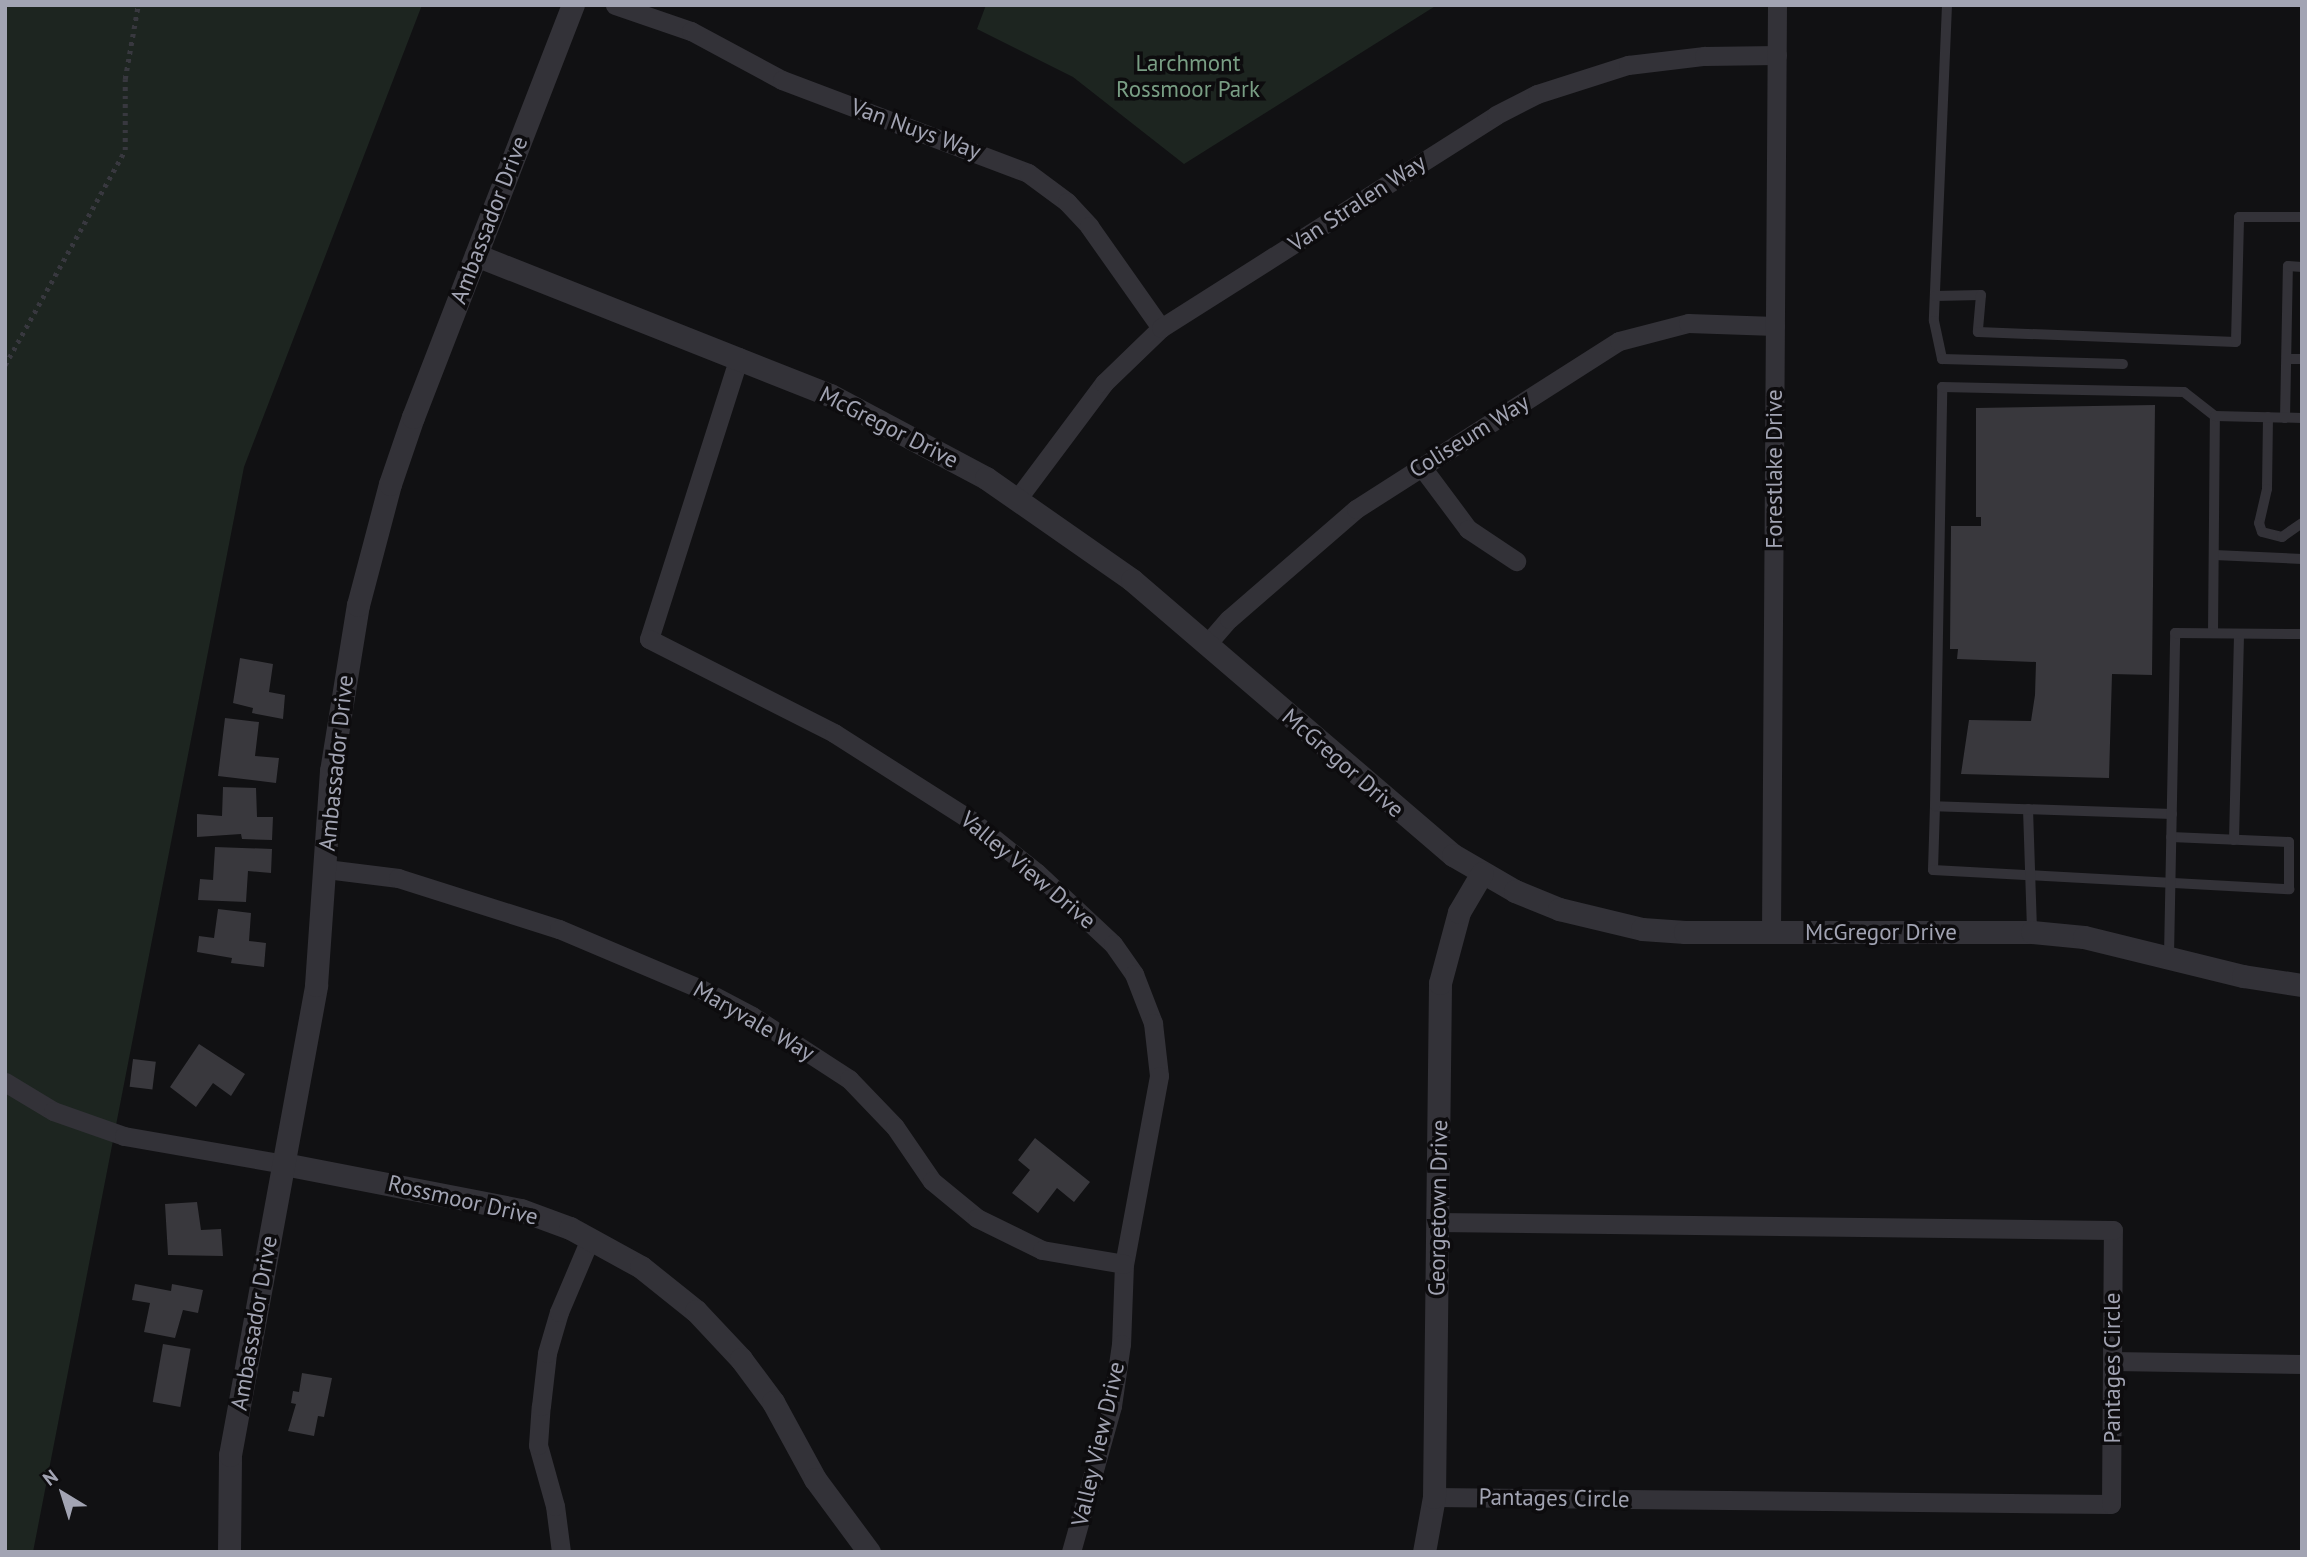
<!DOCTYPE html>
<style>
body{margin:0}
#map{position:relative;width:2307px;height:1557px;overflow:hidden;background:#111113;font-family:"PT Sans",sans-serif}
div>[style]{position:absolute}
.green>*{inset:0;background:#1d2520}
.building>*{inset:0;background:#39383d;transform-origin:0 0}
.path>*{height:4.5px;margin-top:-2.25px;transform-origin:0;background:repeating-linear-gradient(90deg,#38383f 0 3.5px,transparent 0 8.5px)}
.service>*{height:10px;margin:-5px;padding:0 5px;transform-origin:5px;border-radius:5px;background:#333238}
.minor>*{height:19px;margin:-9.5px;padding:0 9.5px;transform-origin:9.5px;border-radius:9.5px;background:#333238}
.tertiary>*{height:23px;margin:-11.5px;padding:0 11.5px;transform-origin:11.5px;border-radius:11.5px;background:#333238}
span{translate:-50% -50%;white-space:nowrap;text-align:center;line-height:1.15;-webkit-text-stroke:7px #0d0c0e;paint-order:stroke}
.park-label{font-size:23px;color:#799e84}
.street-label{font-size:23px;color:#a2a4b3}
.frame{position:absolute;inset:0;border:7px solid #a2a4b3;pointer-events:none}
.north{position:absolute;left:28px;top:1459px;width:70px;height:70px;-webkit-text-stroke:5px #0d0c0e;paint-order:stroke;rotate:322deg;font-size:19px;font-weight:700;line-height:28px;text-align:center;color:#a2a4b3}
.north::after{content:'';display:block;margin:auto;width:24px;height:32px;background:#a2a4b3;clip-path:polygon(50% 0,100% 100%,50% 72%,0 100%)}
</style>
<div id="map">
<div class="green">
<i style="clip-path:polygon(5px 5px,422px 5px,244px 467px,33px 1552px,5px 1552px)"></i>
<i style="clip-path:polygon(986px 5px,1437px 5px,1184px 164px,1073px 77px,977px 29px)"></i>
</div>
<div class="building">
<i style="clip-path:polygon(2155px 405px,2152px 675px,2112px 674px,2109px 778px,1961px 774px,1969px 720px,2031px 721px,2035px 695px,2036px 662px,1957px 659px,1958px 649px,1950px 649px,1951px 526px,1981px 526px,1981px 517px,1976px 517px,1976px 408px)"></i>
<i style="clip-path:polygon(240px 658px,273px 664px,269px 692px,285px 695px,283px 719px,252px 713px,253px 708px,233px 703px)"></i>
<i style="clip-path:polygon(225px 718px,259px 722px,255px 756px,279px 758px,276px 783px,218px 776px)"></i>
<i style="clip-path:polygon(223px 787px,256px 788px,257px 817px,273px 817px,272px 840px,242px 839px,241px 834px,197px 837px,197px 814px,222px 816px)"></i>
<i style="clip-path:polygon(215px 847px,272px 849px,271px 873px,248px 871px,246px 902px,198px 900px,200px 879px,213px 880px)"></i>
<i style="clip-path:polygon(218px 909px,251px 913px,249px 941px,266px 943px,264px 967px,231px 963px,232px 958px,197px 952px,199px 936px,214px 938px)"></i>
<i style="clip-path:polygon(199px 1044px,245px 1074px,231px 1096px,213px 1083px,196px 1107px,170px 1087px)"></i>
<i style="left:133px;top:1059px;width:23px;height:28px;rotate:7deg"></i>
<i style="clip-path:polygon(1035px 1138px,1090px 1182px,1074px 1202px,1057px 1188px,1038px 1213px,1012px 1193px,1030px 1170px,1018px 1160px)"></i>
<i style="clip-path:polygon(197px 1202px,201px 1230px,221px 1229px,223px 1256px,168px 1255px,165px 1204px)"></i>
<i style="clip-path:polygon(135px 1284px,171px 1291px,172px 1284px,203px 1290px,198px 1313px,183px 1310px,175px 1338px,144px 1332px,150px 1303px,132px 1300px)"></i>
<i style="left:163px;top:1344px;width:28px;height:59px;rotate:10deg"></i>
<i style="clip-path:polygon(302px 1373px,332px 1378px,324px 1417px,318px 1416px,314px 1436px,288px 1431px,296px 1404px,291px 1403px,293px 1391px,299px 1392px)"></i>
</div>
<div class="path">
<i style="left:5px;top:365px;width:246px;rotate:-60.8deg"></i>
<i style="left:125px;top:150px;width:71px;rotate:-90deg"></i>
<i style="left:125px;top:79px;width:75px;rotate:-80deg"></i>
</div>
<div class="service">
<i style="left:1947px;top:5px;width:316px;rotate:92.4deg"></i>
<i style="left:1934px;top:321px;width:39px;rotate:78deg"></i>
<i style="left:1942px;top:359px;width:181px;rotate:1.6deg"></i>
<i style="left:1935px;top:296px;width:46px;rotate:-1.2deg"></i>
<i style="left:1981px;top:295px;width:37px;rotate:95deg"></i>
<i style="left:1978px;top:332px;width:258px;rotate:2.2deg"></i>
<i style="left:2236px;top:342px;width:125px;rotate:-88.6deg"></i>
<i style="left:2239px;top:217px;width:63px"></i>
<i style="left:2287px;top:359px;width:15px"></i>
<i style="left:2268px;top:417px;width:72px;rotate:90.8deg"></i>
<i style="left:2267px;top:489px;width:35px;rotate:103deg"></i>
<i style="left:2259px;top:523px;width:9px;rotate:72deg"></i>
<i style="left:2262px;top:532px;width:21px;rotate:14deg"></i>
<i style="left:2282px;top:537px;width:24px;rotate:-35deg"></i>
<i style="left:2285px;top:418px;width:152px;rotate:-88.9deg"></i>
<i style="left:2288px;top:266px;width:14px;rotate:4deg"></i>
<i style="left:2214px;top:555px;width:88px;rotate:2.6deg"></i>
<i style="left:2213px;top:633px;width:217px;rotate:-89.5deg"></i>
<i style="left:1935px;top:806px;width:64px;rotate:91.8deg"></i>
<i style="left:1933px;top:870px;width:357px;rotate:3.1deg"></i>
<i style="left:2289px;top:889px;width:47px;rotate:-90deg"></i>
<i style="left:2289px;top:842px;width:118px;rotate:-177.6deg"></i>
<i style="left:2028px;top:809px;width:122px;rotate:88.1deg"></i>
<i style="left:2172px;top:814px;width:237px;rotate:-178.1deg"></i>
<i style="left:1935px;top:806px;width:419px;rotate:-89deg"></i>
<i style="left:1942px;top:387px;width:242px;rotate:1.2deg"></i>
<i style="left:2184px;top:392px;width:39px;rotate:38deg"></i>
<i style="left:2215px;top:416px;width:87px;rotate:1.3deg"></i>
<i style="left:2234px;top:840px;width:206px;rotate:-88.6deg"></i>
<i style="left:2169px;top:956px;width:323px;rotate:-88.9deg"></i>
<i style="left:2175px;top:633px;width:127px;rotate:0.5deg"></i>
</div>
<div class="minor">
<i style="left:615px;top:5px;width:80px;rotate:18.9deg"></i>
<i style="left:691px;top:31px;width:103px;rotate:28.3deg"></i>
<i style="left:782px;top:80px;width:263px;rotate:20.7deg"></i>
<i style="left:1028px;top:173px;width:49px;rotate:36.6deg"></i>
<i style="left:1067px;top:202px;width:33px;rotate:47deg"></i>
<i style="left:1089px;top:226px;width:125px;rotate:54.8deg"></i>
<i style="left:739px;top:357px;width:296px;rotate:107.7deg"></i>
<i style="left:649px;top:639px;width:208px;rotate:26.9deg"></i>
<i style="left:834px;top:733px;width:164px;rotate:32.5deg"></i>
<i style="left:972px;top:821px;width:82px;rotate:38.6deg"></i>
<i style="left:1036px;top:872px;width:105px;rotate:43.1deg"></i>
<i style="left:1113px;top:944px;width:37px;rotate:55deg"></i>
<i style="left:1134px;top:974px;width:53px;rotate:68.8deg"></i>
<i style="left:1153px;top:1023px;width:53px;rotate:83.5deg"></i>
<i style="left:1159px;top:1076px;width:191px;rotate:100.5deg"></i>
<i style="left:1124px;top:1264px;width:80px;rotate:92.1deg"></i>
<i style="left:1121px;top:1344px;width:63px;rotate:98.3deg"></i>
<i style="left:1112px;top:1406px;width:152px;rotate:105.7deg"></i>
<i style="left:1421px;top:466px;width:79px;rotate:53.3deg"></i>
<i style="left:1468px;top:529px;width:58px;rotate:33.7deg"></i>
<i style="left:1018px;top:498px;width:144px;rotate:-53.2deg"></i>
<i style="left:1104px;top:383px;width:79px;rotate:-44deg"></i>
<i style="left:1161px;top:328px;width:397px;rotate:-32.4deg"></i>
<i style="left:1496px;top:115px;width:46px;rotate:-27.1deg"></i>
<i style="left:1537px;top:94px;width:96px;rotate:-17.7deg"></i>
<i style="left:1628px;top:65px;width:77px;rotate:-6.8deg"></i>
<i style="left:1704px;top:56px;width:73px;rotate:-0.8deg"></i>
<i style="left:1207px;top:644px;width:33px;rotate:-49deg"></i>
<i style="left:1229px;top:619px;width:168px;rotate:-40.9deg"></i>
<i style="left:1356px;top:509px;width:312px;rotate:-32.6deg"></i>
<i style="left:1619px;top:341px;width:71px;rotate:-14.6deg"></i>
<i style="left:1688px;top:323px;width:87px;rotate:2deg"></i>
<i style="left:326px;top:869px;width:73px;rotate:7.1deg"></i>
<i style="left:398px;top:878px;width:169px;rotate:17.6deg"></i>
<i style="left:559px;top:929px;width:152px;rotate:22.9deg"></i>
<i style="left:699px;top:988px;width:60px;rotate:27.8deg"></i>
<i style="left:752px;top:1016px;width:116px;rotate:33deg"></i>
<i style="left:849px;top:1079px;width:66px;rotate:46.2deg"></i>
<i style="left:895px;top:1127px;width:65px;rotate:55.6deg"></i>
<i style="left:932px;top:1181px;width:58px;rotate:39.4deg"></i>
<i style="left:977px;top:1218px;width:72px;rotate:26.2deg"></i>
<i style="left:1042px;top:1250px;width:83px;rotate:9.7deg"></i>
<i style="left:1771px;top:933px;width:928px;rotate:-89.63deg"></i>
<i style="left:5px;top:1082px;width:56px;rotate:31.1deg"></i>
<i style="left:53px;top:1111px;width:75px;rotate:19.4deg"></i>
<i style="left:124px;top:1136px;width:162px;rotate:9.9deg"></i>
<i style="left:2112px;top:1361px;width:190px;rotate:0.9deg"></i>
<i style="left:1434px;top:1497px;width:677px;rotate:0.59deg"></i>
<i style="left:2111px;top:1504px;width:274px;rotate:-89.6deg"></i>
<i style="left:2113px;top:1230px;width:676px;rotate:-179.32deg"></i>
<i style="left:561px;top:1552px;width:46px;rotate:-97.4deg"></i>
<i style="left:555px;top:1506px;width:63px;rotate:-105.6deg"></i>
<i style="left:538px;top:1445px;width:39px;rotate:-86deg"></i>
<i style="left:541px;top:1406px;width:53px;rotate:-83.5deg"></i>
<i style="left:547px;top:1353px;width:43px;rotate:-73.7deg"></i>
<i style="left:559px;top:1312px;width:79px;rotate:-67deg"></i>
</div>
<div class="tertiary">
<i style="left:476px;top:255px;width:381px;rotate:21.6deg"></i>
<i style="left:830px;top:395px;width:177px;rotate:28deg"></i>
<i style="left:986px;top:478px;width:178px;rotate:34.9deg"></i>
<i style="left:1132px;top:580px;width:423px;rotate:40.6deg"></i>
<i style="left:1453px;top:855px;width:72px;rotate:30.1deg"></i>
<i style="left:1515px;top:891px;width:48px;rotate:22.2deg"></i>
<i style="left:1559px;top:909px;width:85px;rotate:13.5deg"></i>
<i style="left:1642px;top:929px;width:43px;rotate:4deg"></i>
<i style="left:1685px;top:932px;width:347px"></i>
<i style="left:2032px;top:932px;width:52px;rotate:5.5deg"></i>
<i style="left:2084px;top:937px;width:164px;rotate:13.8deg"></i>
<i style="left:2243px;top:976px;width:60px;rotate:8.7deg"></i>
<i style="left:284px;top:1164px;width:241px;rotate:11deg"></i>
<i style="left:521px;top:1210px;width:52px;rotate:20.2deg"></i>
<i style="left:570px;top:1228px;width:81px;rotate:28.8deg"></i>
<i style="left:641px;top:1267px;width:70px;rotate:38.7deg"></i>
<i style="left:696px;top:1311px;width:66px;rotate:46.8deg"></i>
<i style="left:741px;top:1359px;width:54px;rotate:53.3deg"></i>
<i style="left:773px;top:1402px;width:88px;rotate:61.4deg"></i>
<i style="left:815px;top:1479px;width:91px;rotate:53.5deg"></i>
<i style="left:229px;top:1552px;width:97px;rotate:-89.4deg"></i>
<i style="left:230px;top:1455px;width:478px;rotate:-79.6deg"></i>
<i style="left:316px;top:985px;width:215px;rotate:-86deg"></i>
<i style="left:331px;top:771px;width:168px;rotate:-80.8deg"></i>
<i style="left:358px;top:605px;width:125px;rotate:-75.2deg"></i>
<i style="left:390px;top:484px;width:71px;rotate:-71.1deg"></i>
<i style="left:413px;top:417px;width:442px;rotate:-68.8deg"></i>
<i style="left:1424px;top:1552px;width:56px;rotate:-79.7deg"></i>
<i style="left:1434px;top:1497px;width:514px;rotate:-89.33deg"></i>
<i style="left:1440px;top:983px;width:73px;rotate:-75deg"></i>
<i style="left:1459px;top:912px;width:45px;rotate:-59.5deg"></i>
</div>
<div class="park-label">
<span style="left:1188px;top:76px">Larchmont<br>Rossmoor Park</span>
</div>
<div class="street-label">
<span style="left:916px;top:129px;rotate:20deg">Van Nuys Way</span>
<span style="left:1357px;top:203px;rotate:-33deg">Van Stralen Way</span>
<span style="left:489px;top:220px;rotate:-69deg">Ambassador Drive</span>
<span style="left:889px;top:427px;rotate:27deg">McGregor Drive</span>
<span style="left:1469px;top:436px;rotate:-32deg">Coliseum Way</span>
<span style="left:1774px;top:469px;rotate:-90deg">Forestlake Drive</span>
<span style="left:336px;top:763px;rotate:-84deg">Ambassador Drive</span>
<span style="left:1343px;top:763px;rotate:41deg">McGregor Drive</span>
<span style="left:1028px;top:870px;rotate:40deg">Valley View Drive</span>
<span style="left:1881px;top:932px">McGregor Drive</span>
<span style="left:754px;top:1021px;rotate:30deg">Maryvale Way</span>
<span style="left:463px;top:1200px;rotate:13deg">Rossmoor Drive</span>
<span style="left:1438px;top:1208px;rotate:-89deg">Georgetown Drive</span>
<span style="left:254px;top:1323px;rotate:-80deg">Ambassador Drive</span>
<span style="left:2112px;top:1368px;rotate:-90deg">Pantages Circle</span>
<span style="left:1098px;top:1444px;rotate:-77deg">Valley View Drive</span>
<span style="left:1554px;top:1498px;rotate:1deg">Pantages Circle</span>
</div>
<div class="frame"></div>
<div class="north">N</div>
</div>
